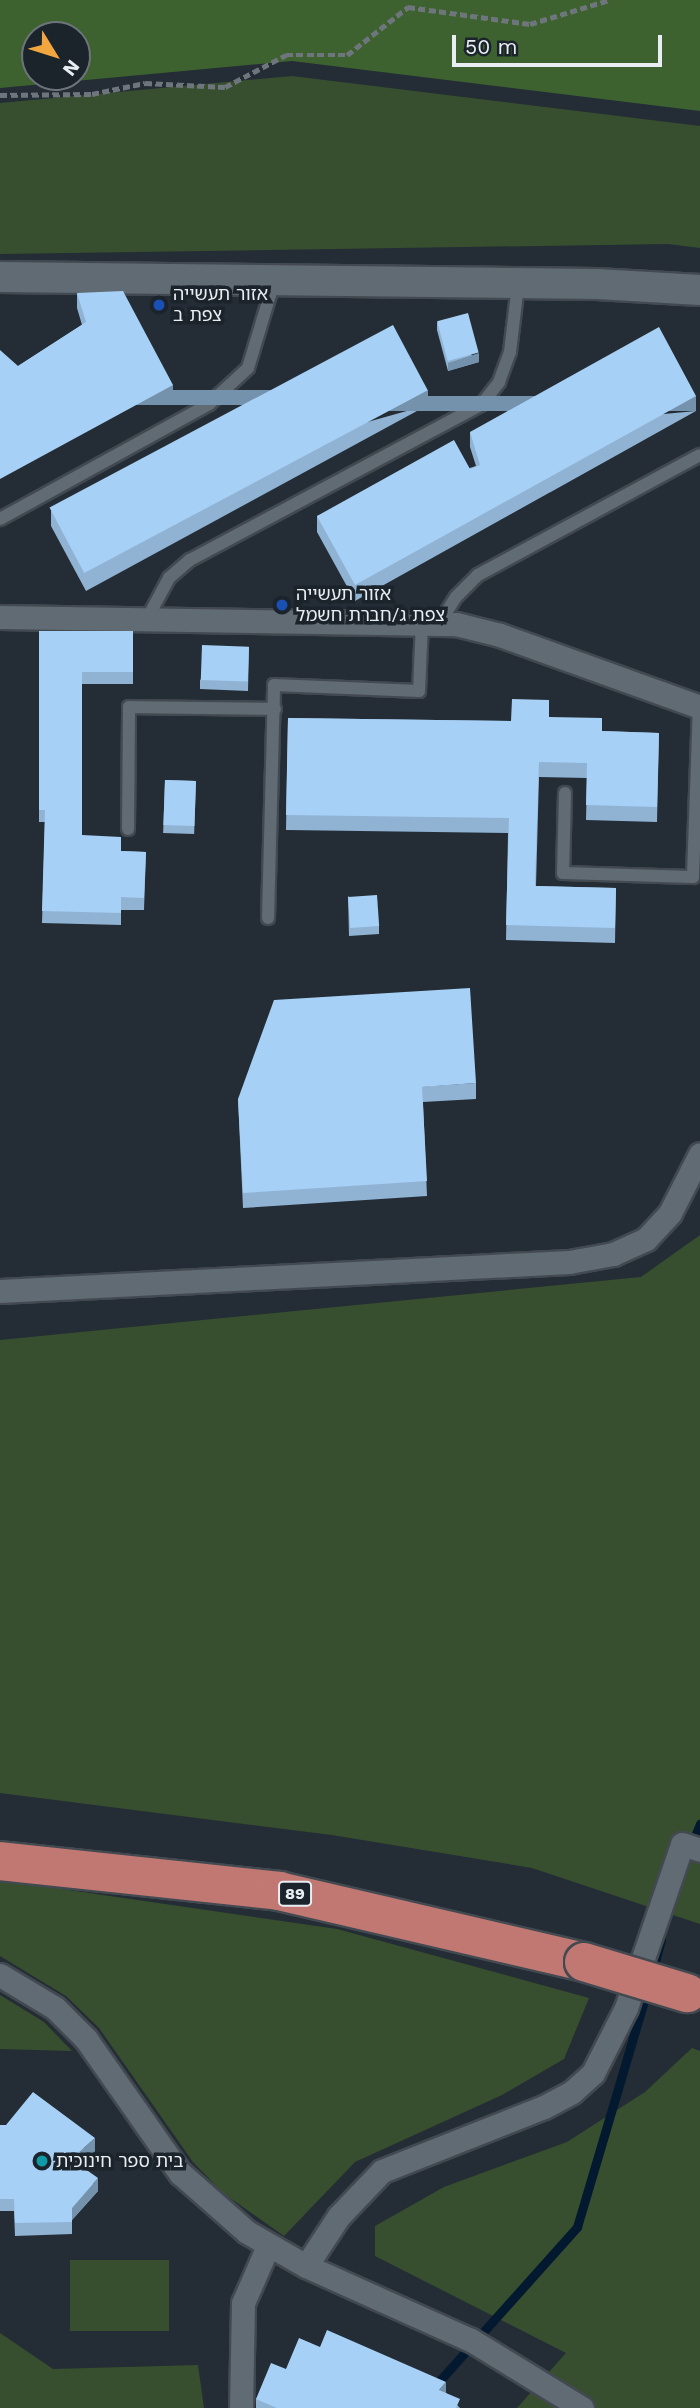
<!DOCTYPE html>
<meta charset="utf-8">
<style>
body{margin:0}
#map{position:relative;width:700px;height:2408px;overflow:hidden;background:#242d35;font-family:"Work Sans","Noto Sans Hebrew",sans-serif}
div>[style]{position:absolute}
.green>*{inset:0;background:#374f2e;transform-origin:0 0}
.forest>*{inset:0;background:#3d6230}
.stream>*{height:9px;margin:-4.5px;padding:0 4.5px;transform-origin:4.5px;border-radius:4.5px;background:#03192f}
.path>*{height:4.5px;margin-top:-2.25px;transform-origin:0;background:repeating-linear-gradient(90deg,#6e757c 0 7px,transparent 0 10.5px)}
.roads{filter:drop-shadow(2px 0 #424950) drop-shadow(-2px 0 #424950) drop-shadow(0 2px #424950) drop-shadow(0 -2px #424950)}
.service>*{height:12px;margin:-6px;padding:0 6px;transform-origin:6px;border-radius:6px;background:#616b74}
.minor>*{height:23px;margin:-11.5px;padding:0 11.5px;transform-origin:11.5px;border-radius:11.5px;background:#616b74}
.tertiary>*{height:30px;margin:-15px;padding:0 15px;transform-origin:15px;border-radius:15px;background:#616b74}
.trunk>*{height:38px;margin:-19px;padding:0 19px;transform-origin:19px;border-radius:19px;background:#c27872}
.bridges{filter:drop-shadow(2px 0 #424950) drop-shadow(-2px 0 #424950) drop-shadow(0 2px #424950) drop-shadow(0 -2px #424950)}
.trunk-bridge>*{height:38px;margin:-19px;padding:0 19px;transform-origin:19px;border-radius:19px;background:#c27872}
.wall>*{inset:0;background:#90b3d4;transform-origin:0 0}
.shaded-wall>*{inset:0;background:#7592ac;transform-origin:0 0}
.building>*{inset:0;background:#a7d0f6;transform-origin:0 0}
.dots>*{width:19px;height:19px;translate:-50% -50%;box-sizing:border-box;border:4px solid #1b232b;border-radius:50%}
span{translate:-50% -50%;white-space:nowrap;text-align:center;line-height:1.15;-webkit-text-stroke:7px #1b232b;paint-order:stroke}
.shield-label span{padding:2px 5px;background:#1b232b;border:2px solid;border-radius:5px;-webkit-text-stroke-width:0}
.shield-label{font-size:16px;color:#e9eef3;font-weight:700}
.poi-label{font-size:18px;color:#e9eef3}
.left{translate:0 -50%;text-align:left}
.north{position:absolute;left:21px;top:21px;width:70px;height:70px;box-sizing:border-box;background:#1b232b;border:2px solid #6d747b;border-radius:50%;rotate:128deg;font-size:19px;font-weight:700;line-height:28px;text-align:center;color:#e9eef3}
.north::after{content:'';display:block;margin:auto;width:24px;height:32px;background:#f1a640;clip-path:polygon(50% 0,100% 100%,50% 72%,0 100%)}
.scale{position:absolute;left:452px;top:35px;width:210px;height:32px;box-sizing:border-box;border:4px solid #e9eef3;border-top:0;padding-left:9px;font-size:21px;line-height:24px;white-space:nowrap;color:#e9eef3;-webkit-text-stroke:5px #1b232b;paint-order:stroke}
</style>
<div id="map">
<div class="green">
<i style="clip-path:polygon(292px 76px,700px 126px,700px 248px,668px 244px,0 254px,0 103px)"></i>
<i style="clip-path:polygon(700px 1235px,700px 1924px,532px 1868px,332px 1835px,0 1793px,0 1340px,641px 1277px)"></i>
<i style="clip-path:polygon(0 1880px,337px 1929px,589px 1998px,564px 2059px,502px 2095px,355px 2162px,284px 2236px,223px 2193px,193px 2162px,99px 2028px,66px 1996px,0 1956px)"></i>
<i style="clip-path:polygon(0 1995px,44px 2022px,72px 2051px,0 2049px)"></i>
<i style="clip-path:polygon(692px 2048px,700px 2051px,700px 2408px,517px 2408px,566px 2353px,375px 2256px,375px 2226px,444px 2187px,567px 2142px,645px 2092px)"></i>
<i style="left:169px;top:2260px;width:71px;height:99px;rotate:90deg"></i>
<i style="clip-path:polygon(0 2333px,53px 2369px,198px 2365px,204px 2408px,0 2408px)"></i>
</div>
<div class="forest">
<i style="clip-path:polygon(evenodd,0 0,700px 0,700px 111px,292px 61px,0 88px,0 0,35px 35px,77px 35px,77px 77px,35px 77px,35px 35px)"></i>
</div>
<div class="stream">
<i style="left:691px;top:1846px;width:24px;rotate:-68deg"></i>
<i style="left:652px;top:1973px;width:35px;rotate:-75deg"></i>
<i style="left:434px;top:2387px;width:215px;rotate:-48.2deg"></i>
<i style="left:577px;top:2227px;width:247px;rotate:-73.5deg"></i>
</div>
<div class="path">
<i style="left:0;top:95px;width:92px;rotate:-0.6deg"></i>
<i style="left:92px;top:94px;width:54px;rotate:-11.7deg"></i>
<i style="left:145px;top:83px;width:80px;rotate:2.9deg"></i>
<i style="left:225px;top:87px;width:69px;rotate:-27.7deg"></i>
<i style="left:286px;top:55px;width:61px"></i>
<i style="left:347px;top:55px;width:78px;rotate:-38.2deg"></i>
<i style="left:408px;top:7px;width:123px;rotate:7.9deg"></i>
<i style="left:530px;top:24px;width:83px;rotate:-16.9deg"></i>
</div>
<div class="roads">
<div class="service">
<i style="left:0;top:519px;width:239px;rotate:-28.8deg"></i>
<i style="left:209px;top:404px;width:53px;rotate:-42.7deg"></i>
<i style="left:248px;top:368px;width:90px;rotate:-73.2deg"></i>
<i style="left:147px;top:619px;width:47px;rotate:-61.8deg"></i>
<i style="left:169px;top:578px;width:28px;rotate:-41deg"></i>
<i style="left:190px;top:560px;width:331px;rotate:-28.1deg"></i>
<i style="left:482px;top:404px;width:28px;rotate:-52deg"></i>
<i style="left:499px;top:382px;width:32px;rotate:-70deg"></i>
<i style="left:510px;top:352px;width:67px;rotate:-83.2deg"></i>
<i style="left:439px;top:624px;width:32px;rotate:-58deg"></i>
<i style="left:456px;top:597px;width:31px;rotate:-45deg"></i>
<i style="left:478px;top:575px;width:252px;rotate:-28.4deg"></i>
<i style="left:565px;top:793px;width:80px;rotate:91.4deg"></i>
<i style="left:563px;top:873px;width:130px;rotate:1.8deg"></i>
<i style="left:693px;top:877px;width:170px;rotate:-88deg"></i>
<i style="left:128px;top:829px;width:122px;rotate:-89.5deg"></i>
<i style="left:129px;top:707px;width:146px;rotate:0.8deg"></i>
<i style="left:268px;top:918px;width:233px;rotate:-88.5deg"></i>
<i style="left:274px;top:685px;width:145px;rotate:2.4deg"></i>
<i style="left:419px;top:691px;width:68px;rotate:-87.5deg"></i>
</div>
<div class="minor">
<i style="left:0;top:617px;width:456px;rotate:0.9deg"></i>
<i style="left:456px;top:624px;width:45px;rotate:14deg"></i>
<i style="left:500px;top:635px;width:213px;rotate:19.8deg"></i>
<i style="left:0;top:1291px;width:570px;rotate:-2.92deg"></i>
<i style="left:569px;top:1262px;width:45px;rotate:-10.3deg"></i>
<i style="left:613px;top:1254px;width:36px;rotate:-24deg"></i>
<i style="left:646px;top:1239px;width:35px;rotate:-47deg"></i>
<i style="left:670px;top:1213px;width:66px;rotate:-63deg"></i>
<i style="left:0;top:1975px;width:64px;rotate:31deg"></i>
<i style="left:55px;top:2008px;width:44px;rotate:45deg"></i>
<i style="left:86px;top:2039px;width:164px;rotate:55deg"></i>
<i style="left:180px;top:2173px;width:89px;rotate:41.4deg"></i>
<i style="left:247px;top:2232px;width:68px;rotate:30deg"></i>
<i style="left:306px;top:2266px;width:181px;rotate:24.2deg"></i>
<i style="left:471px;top:2340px;width:130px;rotate:31.5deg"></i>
<i style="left:306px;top:2266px;width:60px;rotate:-56.6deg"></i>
<i style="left:339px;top:2216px;width:62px;rotate:-46.3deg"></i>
<i style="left:382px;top:2171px;width:174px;rotate:-21.6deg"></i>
<i style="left:544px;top:2107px;width:32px;rotate:-28deg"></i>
<i style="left:572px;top:2092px;width:28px;rotate:-42deg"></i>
<i style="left:593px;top:2073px;width:73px;rotate:-63.1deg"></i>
<i style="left:626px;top:2008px;width:173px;rotate:-71.1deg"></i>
<i style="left:682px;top:1844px;width:19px;rotate:18deg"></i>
<i style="left:241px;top:2408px;width:105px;rotate:-88.9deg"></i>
<i style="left:243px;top:2303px;width:62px;rotate:-66.3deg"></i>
</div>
<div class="tertiary">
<i style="left:0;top:277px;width:597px;rotate:0.67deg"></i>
<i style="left:597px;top:284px;width:103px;rotate:3.3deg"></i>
</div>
<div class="trunk">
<i style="left:0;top:1861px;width:281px;rotate:6.1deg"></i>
<i style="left:279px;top:1891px;width:313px;rotate:13.1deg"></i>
</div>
</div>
<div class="bridges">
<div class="trunk-bridge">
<i style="left:584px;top:1962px;width:108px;rotate:16.8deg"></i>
</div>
</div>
<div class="wall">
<i style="clip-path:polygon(77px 293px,173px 400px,18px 366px,82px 325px,77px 308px)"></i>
<i style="clip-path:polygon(437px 322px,479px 362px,448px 371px,437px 330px)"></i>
<i style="clip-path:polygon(428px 405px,86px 591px,51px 526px,51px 511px)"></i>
<i style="clip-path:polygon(696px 411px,355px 601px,317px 532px,317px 516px,476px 466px,470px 447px,470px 432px)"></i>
<i style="clip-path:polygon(39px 631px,133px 631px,133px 684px,82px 684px,82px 835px,121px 851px,146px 852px,144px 910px,121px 910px,121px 925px,42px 923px,45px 822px,39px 822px)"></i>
<i style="clip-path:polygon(249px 647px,248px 691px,200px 689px,200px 680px)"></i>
<i style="clip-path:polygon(549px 717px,602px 731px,659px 733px,657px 822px,586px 820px,587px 778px,539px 777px,536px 886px,616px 888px,615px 943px,506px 940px,508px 833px,286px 830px,288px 718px,511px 721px)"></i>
<i style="left:165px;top:780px;width:31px;height:53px;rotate:2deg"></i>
<i style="clip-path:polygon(348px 896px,379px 926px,379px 934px,349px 936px)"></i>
<i style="clip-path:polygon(476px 1083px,476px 1099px,423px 1102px,427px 1196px,243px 1208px,238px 1099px)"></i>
<i style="clip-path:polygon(0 2125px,95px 2151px,79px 2165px,98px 2191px,72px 2220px,72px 2234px,15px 2236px,14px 2211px,0 2211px)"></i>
<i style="clip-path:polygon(320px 2347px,446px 2393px,460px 2408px,256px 2408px,256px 2399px,286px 2369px)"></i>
</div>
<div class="shaded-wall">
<i style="clip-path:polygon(479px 353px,479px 362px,448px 371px,448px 363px)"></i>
<i style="left:173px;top:385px;width:15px;height:197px;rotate:90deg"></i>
<i style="left:428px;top:390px;width:15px;height:389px;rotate:90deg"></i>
<i style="left:696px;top:396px;width:15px;height:390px;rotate:90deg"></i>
<i style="clip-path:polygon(95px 2138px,95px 2151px,71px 2172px,71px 2159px)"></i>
<i style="clip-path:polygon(98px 2178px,98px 2191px,72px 2220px,72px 2208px)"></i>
<i style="clip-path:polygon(446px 2382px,446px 2397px,439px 2390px)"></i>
</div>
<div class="building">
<i style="clip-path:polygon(123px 291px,173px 385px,0 479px,0 350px,18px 366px,86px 322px,77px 293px)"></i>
<i style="left:468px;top:313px;width:41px;height:32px;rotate:75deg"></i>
<i style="left:393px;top:325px;width:74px;height:389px;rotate:62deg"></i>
<i style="clip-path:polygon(659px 327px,696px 396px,355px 585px,317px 516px,454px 440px,470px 469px,480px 465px,470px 432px)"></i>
<i style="clip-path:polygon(39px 631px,133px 631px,133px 672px,82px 672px,82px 835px,121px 837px,121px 851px,146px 852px,144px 898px,121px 897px,121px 913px,42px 911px,45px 810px,39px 810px)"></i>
<i style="left:202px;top:645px;width:47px;height:35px;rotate:2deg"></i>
<i style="clip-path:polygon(512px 699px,549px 700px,549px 717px,602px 718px,602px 731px,659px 733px,657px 807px,586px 805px,587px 763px,539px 762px,535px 886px,616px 888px,615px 928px,506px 925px,509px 818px,286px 815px,288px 718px,511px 721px)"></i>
<i style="left:165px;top:780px;width:31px;height:45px;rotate:2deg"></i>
<i style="left:377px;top:895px;width:31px;height:29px;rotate:86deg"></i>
<i style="clip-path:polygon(470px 988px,476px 1083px,422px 1087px,427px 1181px,243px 1193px,238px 1099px,274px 1000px)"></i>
<i style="clip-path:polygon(33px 2092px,95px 2138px,71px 2159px,98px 2178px,72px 2208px,72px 2222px,15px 2223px,14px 2199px,0 2199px,0 2125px,6px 2125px)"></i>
<i style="clip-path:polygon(327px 2330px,446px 2382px,439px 2390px,460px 2399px,456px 2408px,277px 2408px,256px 2399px,271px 2363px,286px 2369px,299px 2338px,320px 2347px)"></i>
</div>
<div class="dots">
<i style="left:159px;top:305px;background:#1a4fb4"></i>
<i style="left:282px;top:605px;background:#1a4fb4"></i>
<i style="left:42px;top:2161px;background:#0f9aa8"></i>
</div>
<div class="shield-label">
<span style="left:295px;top:1894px">89</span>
</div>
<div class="poi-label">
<span class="left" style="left:173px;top:305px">אזור תעשייה<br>צפת ב</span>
<span class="left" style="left:296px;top:605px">אזור תעשייה<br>צפת ג/חברת חשמל</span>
<span class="left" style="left:56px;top:2161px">בית ספר חינוכית</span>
</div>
<div class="north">N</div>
<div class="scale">50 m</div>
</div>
